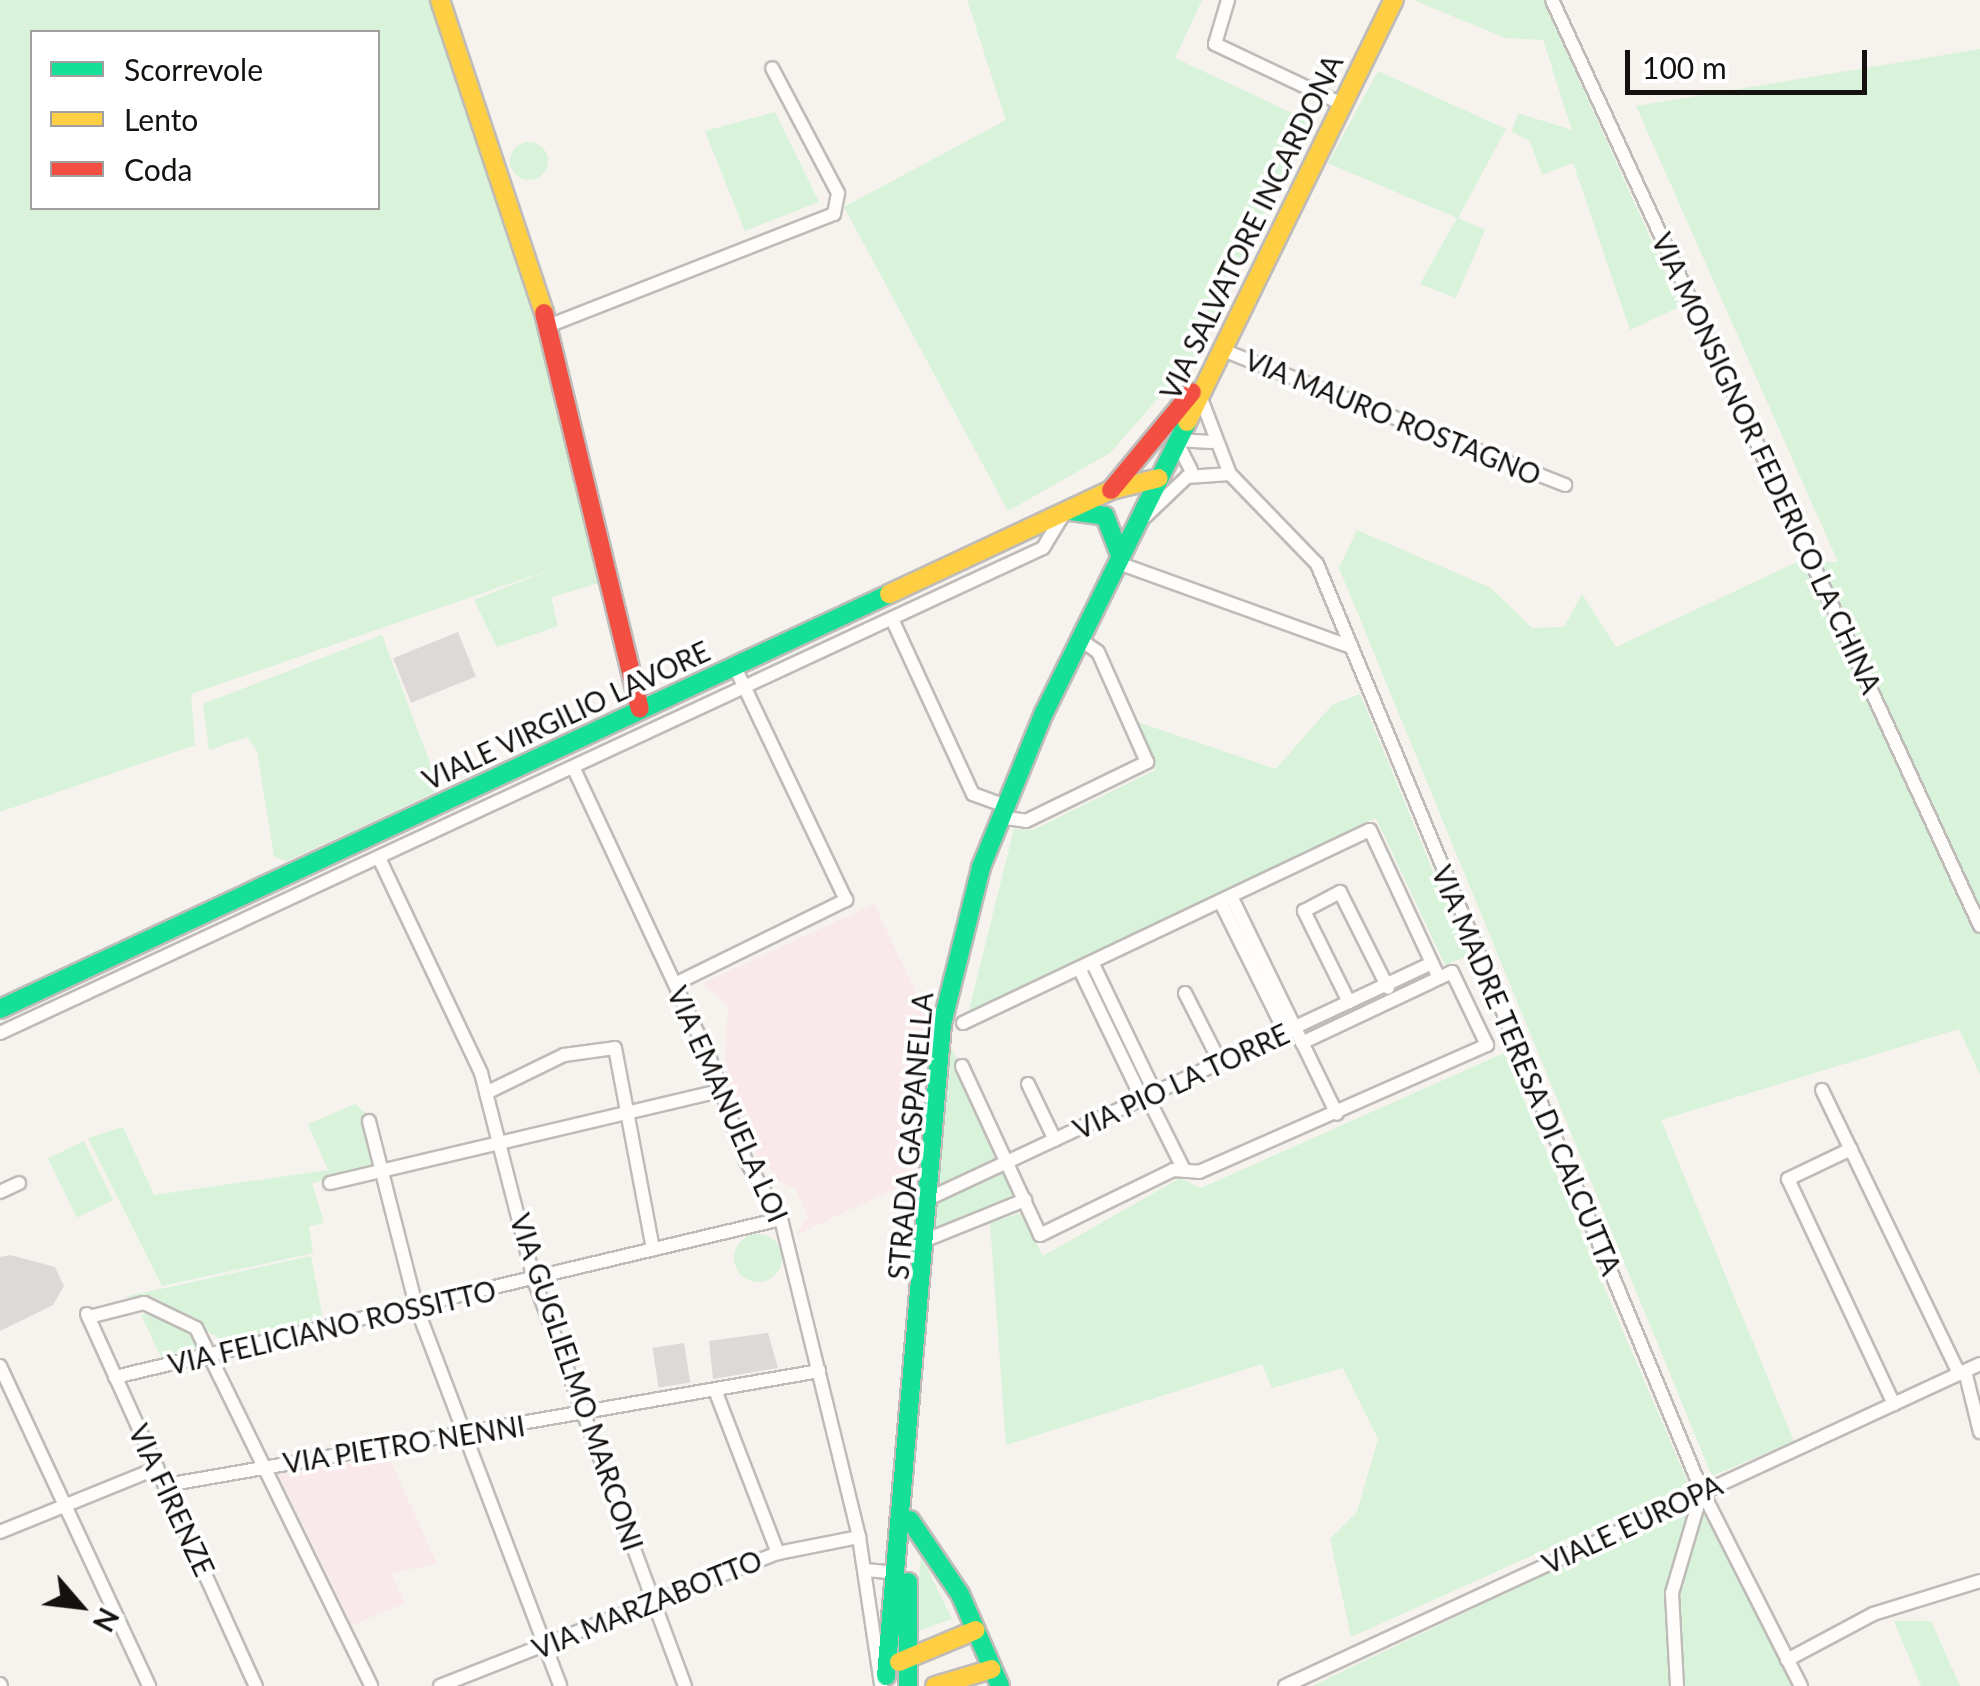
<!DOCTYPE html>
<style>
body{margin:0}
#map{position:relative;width:1980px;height:1686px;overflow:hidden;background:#f6f2ee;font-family:Lato,sans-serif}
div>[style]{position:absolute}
.education>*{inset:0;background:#f9e9ea}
.green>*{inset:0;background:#d8f3d9;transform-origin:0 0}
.round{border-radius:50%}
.building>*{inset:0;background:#dcd9d8;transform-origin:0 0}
.roads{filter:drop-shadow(2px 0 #bebbb8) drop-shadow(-2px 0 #bebbb8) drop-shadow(0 2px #bebbb8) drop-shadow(0 -2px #bebbb8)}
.street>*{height:12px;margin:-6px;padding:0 6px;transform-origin:6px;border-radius:6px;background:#fefdfc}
.fast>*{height:18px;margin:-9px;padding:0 9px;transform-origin:9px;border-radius:9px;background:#16e098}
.slow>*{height:18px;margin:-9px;padding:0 9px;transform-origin:9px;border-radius:9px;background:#ffcf43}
.jam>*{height:18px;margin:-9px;padding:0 9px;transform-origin:9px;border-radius:9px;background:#f24e42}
span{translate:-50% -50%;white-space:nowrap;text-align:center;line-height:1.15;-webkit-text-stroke:8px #fff;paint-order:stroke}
.street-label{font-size:28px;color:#14110f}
.legend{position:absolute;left:30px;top:30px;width:350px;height:180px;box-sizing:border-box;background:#fff;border:2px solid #a1a09f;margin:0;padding:12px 18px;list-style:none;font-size:30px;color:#14110f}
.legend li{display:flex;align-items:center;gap:20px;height:50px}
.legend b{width:50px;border:2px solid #a1a09f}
.north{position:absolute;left:30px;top:1556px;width:100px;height:100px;-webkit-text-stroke:8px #fff;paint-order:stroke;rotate:118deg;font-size:28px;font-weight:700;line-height:40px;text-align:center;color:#14110f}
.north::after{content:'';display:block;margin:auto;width:35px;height:45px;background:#14110f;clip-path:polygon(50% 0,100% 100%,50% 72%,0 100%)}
.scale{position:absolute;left:1625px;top:50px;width:242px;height:45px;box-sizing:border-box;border:5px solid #14110f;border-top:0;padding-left:12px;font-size:30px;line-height:35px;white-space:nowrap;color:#14110f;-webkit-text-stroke:8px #fff;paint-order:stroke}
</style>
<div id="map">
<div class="education">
<i style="clip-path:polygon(874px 904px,932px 1026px,920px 1177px,796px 1235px,808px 1217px,796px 1189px,774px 1179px,766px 1158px,759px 1161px,724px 1071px,728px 1007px,703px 983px)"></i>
<i style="clip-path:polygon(389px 1458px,437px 1564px,391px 1573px,405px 1603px,352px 1625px,278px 1474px)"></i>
</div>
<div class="green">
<i style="clip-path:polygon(evenodd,0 0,432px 0,504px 213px,606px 581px,551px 597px,558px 626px,497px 647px,474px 600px,555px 568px,191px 694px,195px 745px,0 812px,0 0,32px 32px,378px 32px,378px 208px,32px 208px,32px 32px)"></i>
<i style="clip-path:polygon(967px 0,1202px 0,1175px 58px,1309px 121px,1196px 355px,1110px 453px,1008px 511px,844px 207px,1006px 120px)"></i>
<i style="clip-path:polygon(1413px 0,1543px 0,1681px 306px,1630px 330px,1573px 163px,1542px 175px,1530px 141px,1512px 132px,1518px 113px,1572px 130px,1543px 40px,1506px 38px)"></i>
<i style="clip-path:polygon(1980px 49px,1980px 1075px,1959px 1029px,1661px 1120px,1794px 1441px,1712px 1476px,1339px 568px,1357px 530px,1491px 588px,1532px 628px,1564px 627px,1582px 594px,1616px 647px,1797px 562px,1838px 562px,1636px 106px)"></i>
<i style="clip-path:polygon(1378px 71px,1506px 129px,1458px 218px,1485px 230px,1456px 298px,1420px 284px,1457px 218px,1328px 163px)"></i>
<i style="clip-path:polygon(775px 112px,819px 202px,745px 231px,705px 131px)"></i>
<i class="round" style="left:510px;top:142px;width:38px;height:38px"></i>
<i style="clip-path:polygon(382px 635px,440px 790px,287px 861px,274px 857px,257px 751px,247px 737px,209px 750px,203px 704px)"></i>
<i style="clip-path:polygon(1360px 694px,1468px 956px,1445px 965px,1376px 818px,968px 1014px,1014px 829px,1033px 830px,1155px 770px,1138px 722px,1276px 769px,1332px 705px)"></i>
<i style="clip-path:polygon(947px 1038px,1021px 1199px,930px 1235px)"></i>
<i style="clip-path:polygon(1504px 1053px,1689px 1485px,1351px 1637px,1330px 1539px,1357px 1512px,1378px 1439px,1343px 1368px,1272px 1388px,1262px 1364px,1006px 1445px,990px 1223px,1020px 1213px,1043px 1256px,1180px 1178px,1201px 1188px)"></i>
<i style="clip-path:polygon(355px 1104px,367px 1114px,378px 1168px,312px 1183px,324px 1223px,309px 1226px,313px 1253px,162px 1286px,88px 1138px,123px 1127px,154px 1195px,328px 1170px,308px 1124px)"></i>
<i style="left:84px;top:1141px;width:66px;height:40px;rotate:64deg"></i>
<i class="round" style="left:734px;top:1234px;width:48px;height:48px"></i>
<i style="clip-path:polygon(311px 1256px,323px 1319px,241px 1339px,218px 1338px,158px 1299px,124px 1297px)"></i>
<i style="clip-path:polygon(151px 1312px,175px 1320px,200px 1347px,161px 1357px,141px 1315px)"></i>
<i style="clip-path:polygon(1686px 1507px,1703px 1512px,1793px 1686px,1312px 1686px)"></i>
<i style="clip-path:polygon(921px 1556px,952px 1619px,915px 1632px)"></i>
<i style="clip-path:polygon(1894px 1621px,1931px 1621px,1960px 1686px,1921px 1686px)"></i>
</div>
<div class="building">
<i style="left:458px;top:632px;width:48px;height:70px;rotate:68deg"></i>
<i style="clip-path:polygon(10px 1255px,55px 1267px,64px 1286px,53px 1305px,0 1331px,0 1257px)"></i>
<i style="clip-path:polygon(768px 1333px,778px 1368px,713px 1379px,709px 1341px)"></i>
<i style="left:684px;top:1343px;width:40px;height:32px;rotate:81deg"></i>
</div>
<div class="roads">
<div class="street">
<i style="left:1228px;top:0;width:46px;rotate:106.5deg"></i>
<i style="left:1215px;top:44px;width:143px;rotate:25.3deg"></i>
<i style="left:1552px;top:0;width:1020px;rotate:65.19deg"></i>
<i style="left:548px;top:326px;width:307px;rotate:-21.4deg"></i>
<i style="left:834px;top:214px;width:21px;rotate:-79deg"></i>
<i style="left:838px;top:193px;width:141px;rotate:-117.8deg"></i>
<i style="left:1220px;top:349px;width:371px;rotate:21.5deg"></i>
<i style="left:1200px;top:396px;width:84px;rotate:69deg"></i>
<i style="left:1230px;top:474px;width:125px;rotate:46deg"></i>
<i style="left:1317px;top:564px;width:1004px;rotate:67.45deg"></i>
<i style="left:1702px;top:1491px;width:219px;rotate:63.1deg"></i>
<i style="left:1191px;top:470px;width:34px;rotate:-117deg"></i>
<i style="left:1176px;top:440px;width:36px;rotate:3deg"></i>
<i style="left:1145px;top:517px;width:58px;rotate:-43.6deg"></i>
<i style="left:1187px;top:477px;width:43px;rotate:-4deg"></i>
<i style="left:1118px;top:563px;width:248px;rotate:19.8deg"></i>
<i style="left:892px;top:619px;width:193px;rotate:65.2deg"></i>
<i style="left:973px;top:794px;width:33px;rotate:20deg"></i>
<i style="left:574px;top:769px;width:320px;rotate:64.9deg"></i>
<i style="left:710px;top:1059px;width:108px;rotate:70.6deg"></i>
<i style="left:746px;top:1161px;width:68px;rotate:58.9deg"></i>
<i style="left:781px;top:1219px;width:327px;rotate:76.2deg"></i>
<i style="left:859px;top:1537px;width:150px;rotate:81.5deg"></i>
<i style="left:999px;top:817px;width:27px;rotate:8deg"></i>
<i style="left:1026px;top:821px;width:135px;rotate:-26deg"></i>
<i style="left:1147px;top:762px;width:120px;rotate:-114deg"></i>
<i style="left:1098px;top:652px;width:21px;rotate:-145deg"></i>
<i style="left:379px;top:858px;width:238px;rotate:64.6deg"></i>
<i style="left:481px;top:1073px;width:214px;rotate:75.6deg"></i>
<i style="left:534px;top:1280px;width:433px;rotate:69.6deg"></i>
<i style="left:1231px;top:896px;width:242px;rotate:64.1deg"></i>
<i style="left:1220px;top:901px;width:146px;rotate:63.6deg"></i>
<i style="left:1092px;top:962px;width:145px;rotate:64.3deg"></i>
<i style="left:1079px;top:968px;width:145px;rotate:64.3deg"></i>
<i style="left:675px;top:984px;width:191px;rotate:-26.2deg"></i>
<i style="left:846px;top:900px;width:258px;rotate:-115.5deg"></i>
<i style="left:1185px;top:993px;width:77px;rotate:63.1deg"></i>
<i style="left:1349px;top:1002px;width:102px;rotate:-116.3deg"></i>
<i style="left:1304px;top:911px;width:41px;rotate:-27.8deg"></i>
<i style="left:1340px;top:892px;width:107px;rotate:63.4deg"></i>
<i style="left:963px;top:1023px;width:450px;rotate:-25.4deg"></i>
<i style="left:1370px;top:830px;width:163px;rotate:65deg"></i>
<i style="left:0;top:1033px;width:1150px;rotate:-24.94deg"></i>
<i style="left:1043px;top:548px;width:42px;rotate:-58.6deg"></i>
<i style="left:962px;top:1066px;width:186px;rotate:65.2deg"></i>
<i style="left:1040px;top:1235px;width:148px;rotate:-26deg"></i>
<i style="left:1173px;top:1170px;width:26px;rotate:4deg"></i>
<i style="left:1199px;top:1172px;width:315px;rotate:-23.8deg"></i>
<i style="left:1487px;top:1045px;width:81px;rotate:-115.6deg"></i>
<i style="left:1452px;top:972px;width:166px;rotate:154.7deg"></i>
<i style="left:1028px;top:1084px;width:62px;rotate:64.3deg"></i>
<i style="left:1822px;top:1090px;width:315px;rotate:64.2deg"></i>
<i style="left:486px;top:1093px;width:87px;rotate:-26deg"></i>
<i style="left:564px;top:1055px;width:51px;rotate:-7.8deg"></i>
<i style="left:615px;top:1048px;width:205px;rotate:79.3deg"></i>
<i style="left:1147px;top:1096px;width:83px;rotate:63.4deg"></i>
<i style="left:369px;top:1121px;width:191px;rotate:75.7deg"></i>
<i style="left:416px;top:1306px;width:406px;rotate:69.2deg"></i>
<i style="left:1851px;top:1149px;width:70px;rotate:154.5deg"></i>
<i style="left:1788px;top:1179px;width:249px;rotate:64.8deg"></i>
<i style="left:330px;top:1183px;width:400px;rotate:-13.3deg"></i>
<i style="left:0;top:1192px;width:21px;rotate:-25deg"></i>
<i style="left:930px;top:1198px;width:554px;rotate:-25.09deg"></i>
<i style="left:926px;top:1240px;width:107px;rotate:-22deg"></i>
<i style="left:87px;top:1314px;width:409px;rotate:65.6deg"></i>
<i style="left:89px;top:1317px;width:57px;rotate:-14.3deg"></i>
<i style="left:144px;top:1303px;width:58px;rotate:25.7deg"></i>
<i style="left:196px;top:1328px;width:398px;rotate:63.9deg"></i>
<i style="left:0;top:1366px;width:353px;rotate:65deg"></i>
<i style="left:1965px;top:1371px;width:63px;rotate:76.2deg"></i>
<i style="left:115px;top:1377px;width:684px;rotate:-13.35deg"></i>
<i style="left:715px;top:1390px;width:175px;rotate:68.9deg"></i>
<i style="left:166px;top:1485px;width:663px;rotate:-9.9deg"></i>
<i style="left:0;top:1532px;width:170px;rotate:-22.1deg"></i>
<i style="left:865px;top:1570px;width:33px;rotate:5deg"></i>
<i style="left:1787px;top:1660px;width:98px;rotate:-28.1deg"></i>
<i style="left:1873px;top:1614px;width:112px;rotate:-17.1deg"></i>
<i style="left:0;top:1684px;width:2px;rotate:63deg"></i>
<i style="left:440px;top:1686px;width:363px;rotate:-21.5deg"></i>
<i style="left:778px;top:1553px;width:83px;rotate:-11.2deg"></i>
<i style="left:1285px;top:1686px;width:766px;rotate:-24.86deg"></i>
<i style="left:1677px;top:1686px;width:93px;rotate:-93.1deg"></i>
<i style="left:1672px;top:1593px;width:106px;rotate:-73.6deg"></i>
</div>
<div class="fast">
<i style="left:1071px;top:511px;width:34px;rotate:8deg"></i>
<i style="left:1105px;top:516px;width:42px;rotate:69deg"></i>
<i style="left:0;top:1009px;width:981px;rotate:-25.02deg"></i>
<i style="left:910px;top:1520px;width:89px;rotate:56deg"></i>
<i style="left:960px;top:1594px;width:100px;rotate:66.5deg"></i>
<i style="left:908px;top:1582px;width:104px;rotate:90deg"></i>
<i style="left:886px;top:1676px;width:654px;rotate:-85.09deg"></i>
<i style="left:942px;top:1024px;width:162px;rotate:-76deg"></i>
<i style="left:981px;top:867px;width:166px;rotate:-67.8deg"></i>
<i style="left:1044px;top:713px;width:324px;rotate:-63.8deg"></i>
</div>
<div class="slow">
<i style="left:440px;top:0;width:330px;rotate:71.6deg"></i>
<i style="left:1187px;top:422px;width:470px;rotate:-63.9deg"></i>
<i style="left:889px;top:594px;width:245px;rotate:-25.1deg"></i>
<i style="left:1111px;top:490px;width:49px;rotate:-14deg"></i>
<i style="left:899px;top:1662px;width:83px;rotate:-22.6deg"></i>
<i style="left:935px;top:1686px;width:59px;rotate:-16.6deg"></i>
</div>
<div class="jam">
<i style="left:544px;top:313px;width:407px;rotate:76.4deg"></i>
<i style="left:1111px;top:490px;width:127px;rotate:-50.4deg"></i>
</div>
</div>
<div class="street-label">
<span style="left:1251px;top:227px;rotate:-64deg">VIA SALVATORE INCARDONA</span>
<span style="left:1393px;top:417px;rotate:22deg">VIA MAURO ROSTAGNO</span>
<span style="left:1767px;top:463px;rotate:65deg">VIA MONSIGNOR FEDERICO LA CHINA</span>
<span style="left:566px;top:715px;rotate:-25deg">VIALE VIRGILIO LAVORE</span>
<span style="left:1527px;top:1070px;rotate:67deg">VIA MADRE TERESA DI CALCUTTA</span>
<span style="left:1181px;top:1081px;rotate:-25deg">VIA PIO LA TORRE</span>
<span style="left:728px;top:1104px;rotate:66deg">VIA EMANUELA LOI</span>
<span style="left:910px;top:1136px;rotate:-85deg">STRADA GASPANELLA</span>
<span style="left:332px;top:1327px;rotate:-13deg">VIA FELICIANO ROSSITTO</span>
<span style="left:577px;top:1382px;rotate:71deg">VIA GUGLIELMO MARCONI</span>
<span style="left:404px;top:1444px;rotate:-9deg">VIA PIETRO NENNI</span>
<span style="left:172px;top:1500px;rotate:65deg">VIA FIRENZE</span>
<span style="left:1632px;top:1524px;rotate:-25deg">VIALE EUROPA</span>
<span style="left:647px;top:1604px;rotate:-22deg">VIA MARZABOTTO</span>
</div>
<ul class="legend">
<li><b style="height:12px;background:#16e098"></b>Scorrevole</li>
<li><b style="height:12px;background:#ffcf43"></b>Lento</li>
<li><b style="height:12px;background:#f24e42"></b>Coda</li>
</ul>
<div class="north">N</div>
<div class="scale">100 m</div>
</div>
